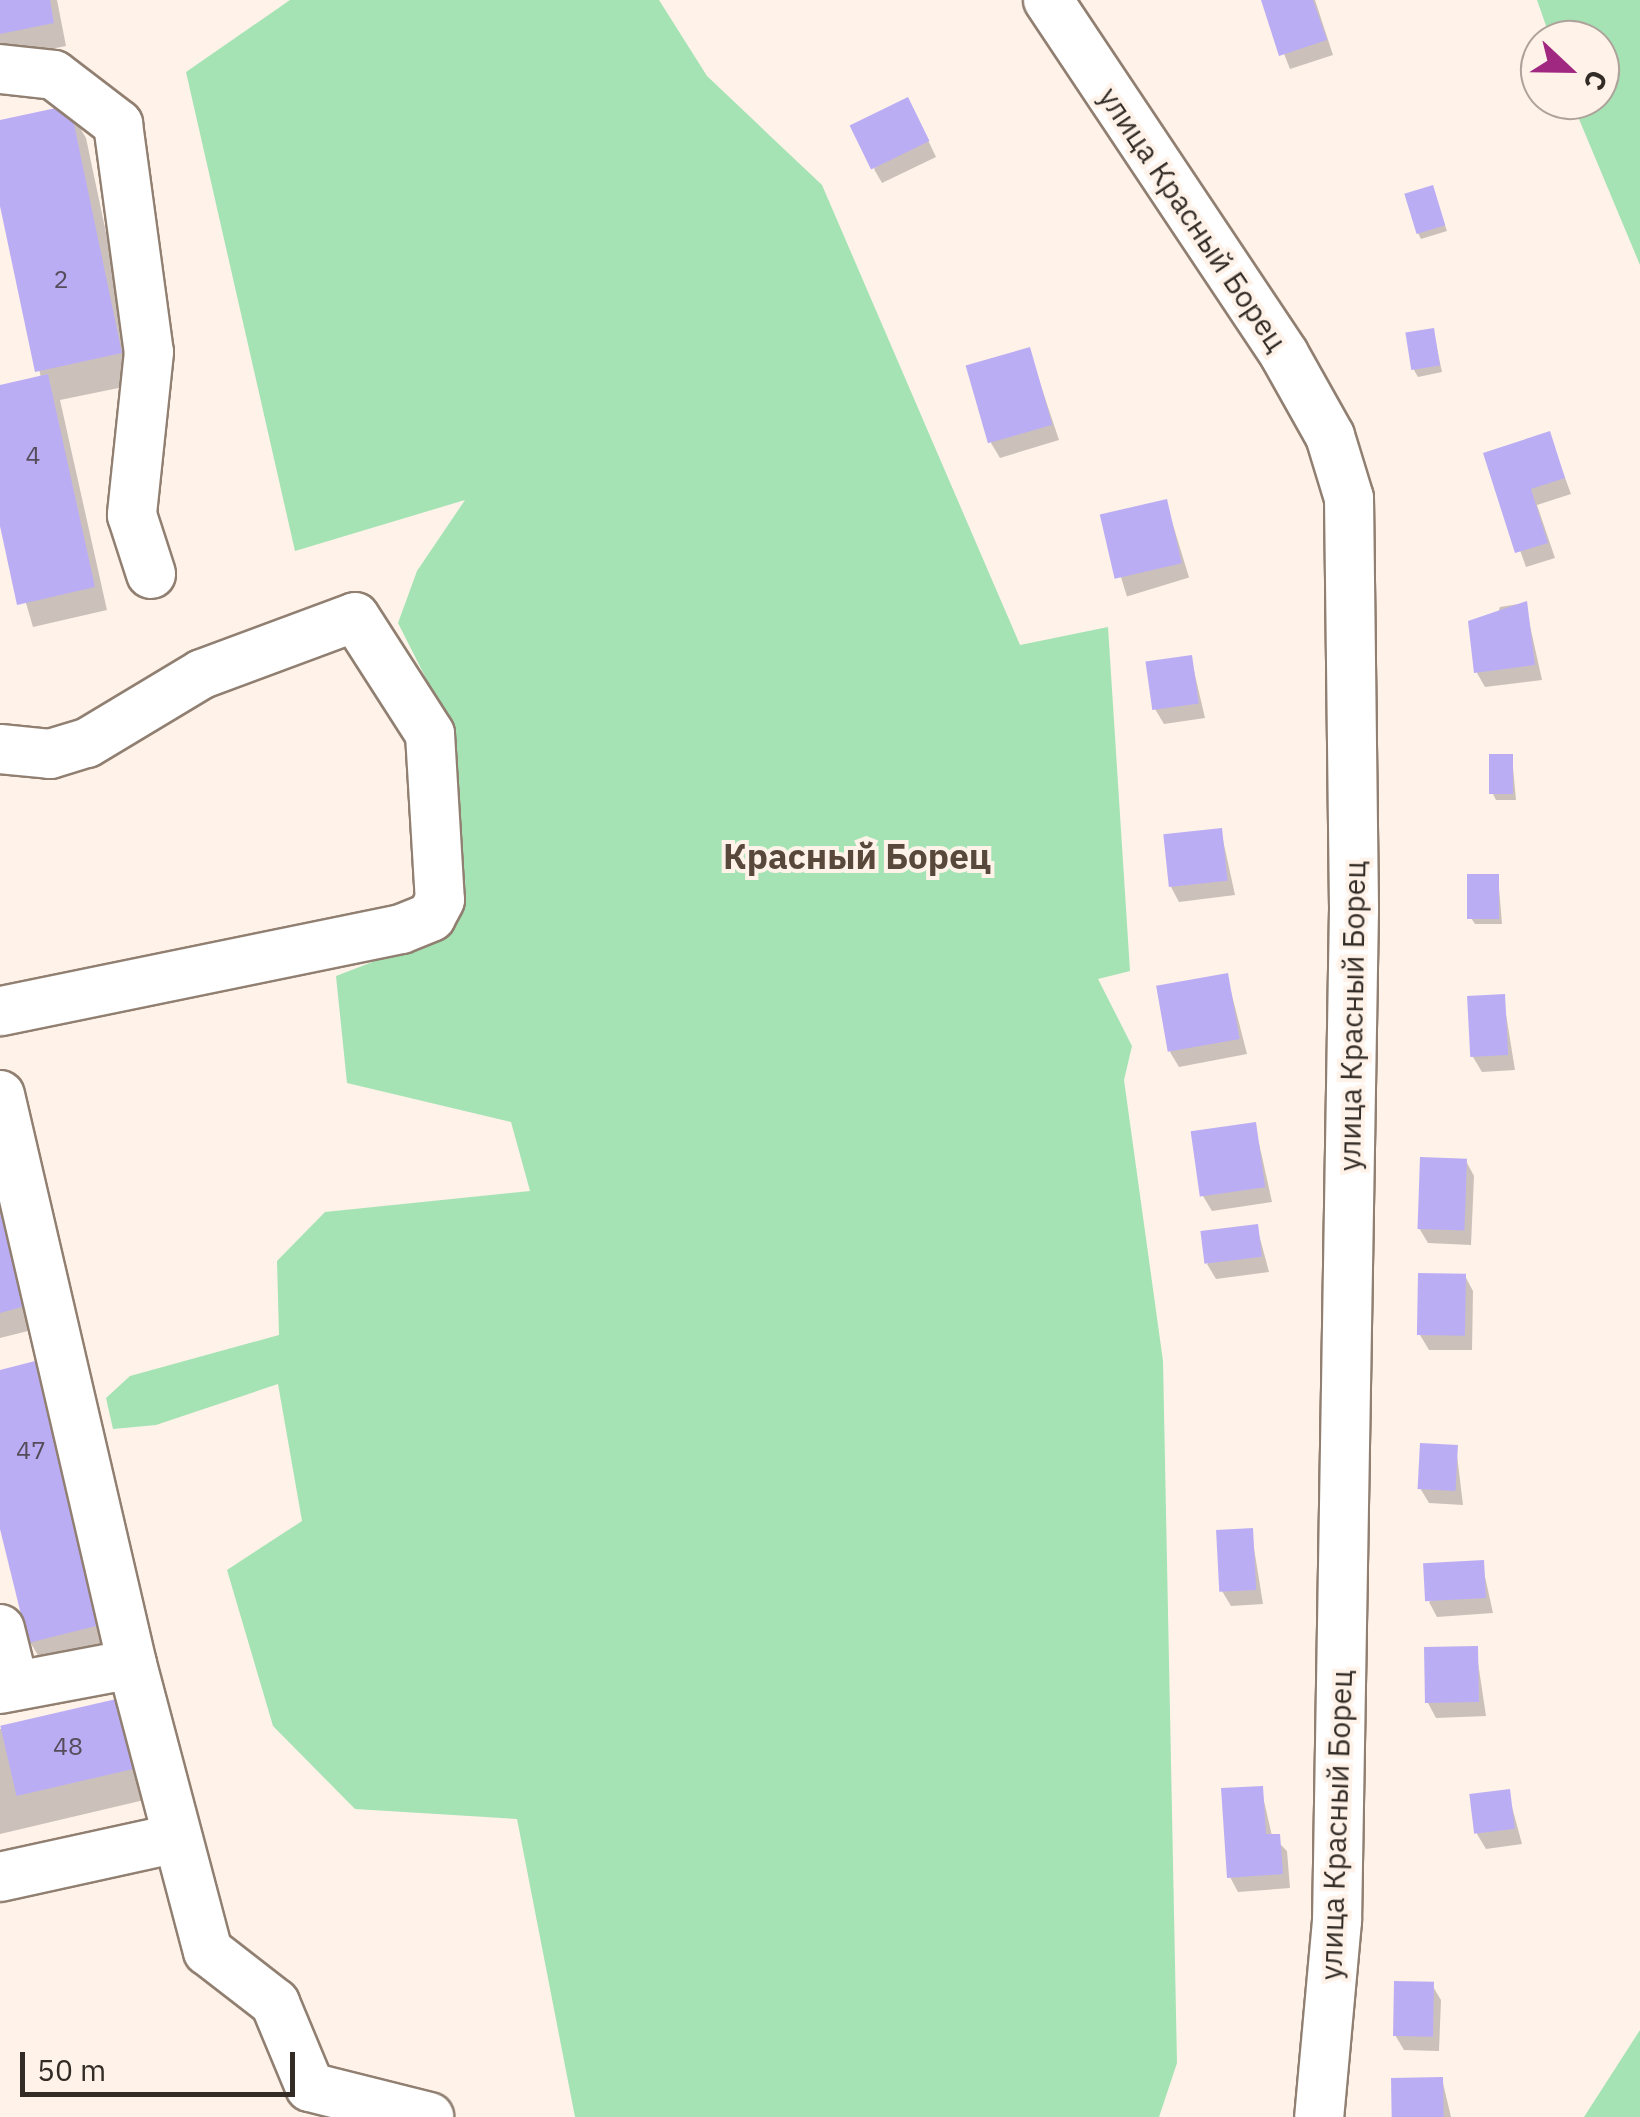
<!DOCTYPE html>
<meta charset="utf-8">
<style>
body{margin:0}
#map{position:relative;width:1640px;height:2117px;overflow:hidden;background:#fef2e9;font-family:"IBM Plex Sans",sans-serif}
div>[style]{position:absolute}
.green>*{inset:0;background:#a5e3b4}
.shadow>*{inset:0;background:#0003;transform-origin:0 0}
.building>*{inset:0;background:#bbadf4;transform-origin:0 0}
.roads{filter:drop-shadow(2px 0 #918072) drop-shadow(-2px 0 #918072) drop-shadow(0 2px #918072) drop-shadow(0 -2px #918072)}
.minor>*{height:48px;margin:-24px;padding:0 24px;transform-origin:24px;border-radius:24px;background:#fff}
span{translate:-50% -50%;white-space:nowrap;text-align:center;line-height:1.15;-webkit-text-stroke:8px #fef2e9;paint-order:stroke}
.number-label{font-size:25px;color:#554c5a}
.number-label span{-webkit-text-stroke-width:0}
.street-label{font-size:30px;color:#332c26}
.quarter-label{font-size:35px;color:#58483c;font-weight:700}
.north{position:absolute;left:1520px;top:20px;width:100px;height:100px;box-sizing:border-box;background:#fef2e9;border:2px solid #ada39b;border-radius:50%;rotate:112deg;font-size:28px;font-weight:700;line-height:40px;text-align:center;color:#332c26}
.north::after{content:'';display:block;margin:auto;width:35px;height:45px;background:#a02880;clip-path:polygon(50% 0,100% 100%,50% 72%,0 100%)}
.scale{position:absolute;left:20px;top:2052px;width:275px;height:45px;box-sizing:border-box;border:5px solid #332c26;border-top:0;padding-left:12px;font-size:30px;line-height:35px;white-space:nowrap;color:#332c26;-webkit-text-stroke:8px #fef2e9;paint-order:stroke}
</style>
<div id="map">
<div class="green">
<i style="clip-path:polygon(290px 0,659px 0,707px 76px,822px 185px,1020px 645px,1108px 627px,1130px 971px,1098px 979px,1132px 1046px,1124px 1080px,1163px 1361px,1177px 2063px,1159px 2117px,575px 2117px,517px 1819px,355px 1809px,273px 1726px,227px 1570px,302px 1521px,278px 1384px,156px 1425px,113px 1429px,106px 1398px,130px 1376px,279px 1335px,277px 1261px,325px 1212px,530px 1191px,511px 1122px,347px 1083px,336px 976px,435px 938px,448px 722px,398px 623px,417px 571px,465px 500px,295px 551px,186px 72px)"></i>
<i style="clip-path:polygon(1537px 0,1640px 0,1640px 265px,1571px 100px,1600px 100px,1600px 40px,1551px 40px)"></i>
<i style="clip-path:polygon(1640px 2030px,1640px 2117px,1584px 2117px)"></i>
</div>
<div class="shadow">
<i style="clip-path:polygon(0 0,57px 0,66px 46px,0 59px)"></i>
<i style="clip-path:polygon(1263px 0,1315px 0,1333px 55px,1290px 69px)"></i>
<i style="clip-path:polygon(68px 108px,86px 138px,138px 384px,60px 400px,107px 610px,33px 627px,0 514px,0 387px,41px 378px,0 193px,0 122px)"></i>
<i style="clip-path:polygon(916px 115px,936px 157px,882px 183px,874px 169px)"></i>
<i style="clip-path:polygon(1432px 188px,1447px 231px,1421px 239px,1418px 233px)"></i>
<i style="clip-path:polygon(1433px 330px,1442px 372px,1418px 377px,1414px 370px)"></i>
<i style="clip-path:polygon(1029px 350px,1059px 440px,1000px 458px,991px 443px)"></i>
<i style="clip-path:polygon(1549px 434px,1571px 494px,1537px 505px,1555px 558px,1526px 567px,1486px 455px)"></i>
<i style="left:1166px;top:502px;width:79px;height:65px;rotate:73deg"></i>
<i style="clip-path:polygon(1525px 603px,1542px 680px,1485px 687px,1477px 673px,1500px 607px)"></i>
<i style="clip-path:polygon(1191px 658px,1205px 718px,1164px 724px,1155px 709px)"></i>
<i style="clip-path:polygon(1512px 757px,1516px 800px,1496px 800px,1493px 794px)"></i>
<i style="clip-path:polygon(1221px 831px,1235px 895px,1179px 902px,1171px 887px)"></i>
<i style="clip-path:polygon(1498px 876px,1502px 924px,1475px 924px,1471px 918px)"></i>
<i style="clip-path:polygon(1227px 976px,1247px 1054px,1179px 1067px,1170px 1052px)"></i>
<i style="clip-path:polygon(1503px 996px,1515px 1070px,1482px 1072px,1473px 1057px)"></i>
<i style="clip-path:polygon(1255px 1125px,1272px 1202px,1212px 1211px,1203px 1196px)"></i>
<i style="clip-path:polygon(1466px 1161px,1474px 1176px,1471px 1245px,1428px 1243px,1419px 1228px)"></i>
<i style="clip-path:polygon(0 1202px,36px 1329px,0 1338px)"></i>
<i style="clip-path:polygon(1257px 1227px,1269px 1272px,1216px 1279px,1207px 1264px)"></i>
<i style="clip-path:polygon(1465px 1276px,1473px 1291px,1472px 1350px,1429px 1350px,1420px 1335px)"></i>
<i style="clip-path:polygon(0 1373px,119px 1655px,48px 1672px,30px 1642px,0 1519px)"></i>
<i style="clip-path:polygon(1456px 1447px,1463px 1505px,1429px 1503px,1420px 1488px)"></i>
<i style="clip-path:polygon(1251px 1530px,1263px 1604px,1231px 1606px,1222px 1591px)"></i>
<i style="clip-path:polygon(1482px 1563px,1493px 1613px,1437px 1617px,1429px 1602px)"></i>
<i style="clip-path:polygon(1476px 1649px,1486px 1716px,1436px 1718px,1428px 1703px)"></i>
<i style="clip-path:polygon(0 1729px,141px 1730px,157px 1797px,0 1834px)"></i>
<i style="clip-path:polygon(1261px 1788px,1272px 1836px,1287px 1851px,1290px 1888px,1238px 1892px,1230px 1877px)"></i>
<i style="clip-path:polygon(1508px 1792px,1522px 1844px,1486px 1849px,1477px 1834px)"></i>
<i style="clip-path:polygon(1432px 1985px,1441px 2000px,1439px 2051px,1404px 2050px,1395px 2035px)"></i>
<i style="clip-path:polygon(1442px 2079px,1451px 2117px,1394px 2117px)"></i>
</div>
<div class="building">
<i style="clip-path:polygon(0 0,50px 0,54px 23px,0 34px)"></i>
<i style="clip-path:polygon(1261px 0,1313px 0,1327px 40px,1279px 56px)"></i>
<i style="left:908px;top:97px;width:49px;height:65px;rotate:64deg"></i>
<i style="clip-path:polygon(70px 105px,122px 353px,35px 372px,0 206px,0 120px)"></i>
<i style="left:1433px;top:185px;width:42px;height:30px;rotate:73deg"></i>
<i style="left:1434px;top:328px;width:38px;height:29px;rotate:81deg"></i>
<i style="left:1030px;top:347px;width:81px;height:67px;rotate:74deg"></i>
<i style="clip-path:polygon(48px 374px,95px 587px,17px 605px,0 526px,0 385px)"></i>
<i style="clip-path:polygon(1550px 431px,1565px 478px,1531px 489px,1548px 543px,1515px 553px,1483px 453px)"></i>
<i style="left:1167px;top:499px;width:66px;height:69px;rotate:77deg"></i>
<i style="clip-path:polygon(1527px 601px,1535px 665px,1474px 673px,1468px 621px)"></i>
<i style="left:1192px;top:655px;width:49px;height:47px;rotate:82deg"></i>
<i style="left:1489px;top:754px;width:24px;height:40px"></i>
<i style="left:1222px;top:828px;width:53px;height:59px;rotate:84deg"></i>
<i style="left:1467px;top:874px;width:32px;height:45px"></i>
<i style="left:1228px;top:973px;width:67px;height:73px;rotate:80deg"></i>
<i style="left:1505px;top:994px;width:61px;height:38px;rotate:87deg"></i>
<i style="left:1256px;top:1122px;width:66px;height:66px;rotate:82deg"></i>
<i style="left:1420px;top:1157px;width:47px;height:72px;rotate:2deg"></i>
<i style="clip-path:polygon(0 1213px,25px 1306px,0 1313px)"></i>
<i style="left:1258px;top:1224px;width:33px;height:58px;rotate:83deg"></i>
<i style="left:1418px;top:1273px;width:48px;height:62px;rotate:1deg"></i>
<i style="clip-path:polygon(39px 1360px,104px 1624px,28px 1643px,0 1529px,0 1370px)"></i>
<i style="left:1420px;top:1443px;width:38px;height:46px;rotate:3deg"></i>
<i style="left:1253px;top:1528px;width:62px;height:37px;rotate:87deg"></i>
<i style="left:1484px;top:1560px;width:38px;height:61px;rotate:87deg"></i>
<i style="left:1478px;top:1646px;width:56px;height:54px;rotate:89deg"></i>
<i style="left:125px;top:1697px;width:72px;height:128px;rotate:77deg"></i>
<i style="clip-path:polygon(1263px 1786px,1266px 1834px,1280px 1834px,1283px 1874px,1227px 1878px,1221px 1788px)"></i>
<i style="left:1510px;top:1789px;width:40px;height:41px;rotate:83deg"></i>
<i style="left:1394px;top:1981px;width:40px;height:55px;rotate:1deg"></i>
<i style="left:1443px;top:2077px;width:40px;height:52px;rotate:89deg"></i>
</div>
<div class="roads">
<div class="minor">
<i style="left:1048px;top:0;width:425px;rotate:56.3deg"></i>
<i style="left:1284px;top:354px;width:94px;rotate:60.7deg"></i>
<i style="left:1330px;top:436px;width:65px;rotate:73deg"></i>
<i style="left:1349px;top:498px;width:411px;rotate:89.3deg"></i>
<i style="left:1354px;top:909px;width:1012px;rotate:90.96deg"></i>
<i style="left:1337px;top:1921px;width:197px;rotate:95.2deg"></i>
<i style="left:0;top:69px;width:54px;rotate:6.3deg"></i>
<i style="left:54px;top:75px;width:81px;rotate:37.4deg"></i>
<i style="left:118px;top:124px;width:230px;rotate:82.3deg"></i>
<i style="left:149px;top:352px;width:164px;rotate:96deg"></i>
<i style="left:132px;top:515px;width:62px;rotate:72.1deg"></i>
<i style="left:0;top:749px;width:50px;rotate:5.7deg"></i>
<i style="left:50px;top:754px;width:39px;rotate:-17deg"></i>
<i style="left:87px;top:743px;width:134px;rotate:-31deg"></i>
<i style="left:202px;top:674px;width:163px;rotate:-20.4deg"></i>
<i style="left:355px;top:617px;width:139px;rotate:57.3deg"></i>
<i style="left:430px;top:734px;width:166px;rotate:86.6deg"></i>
<i style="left:440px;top:900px;width:19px;rotate:118deg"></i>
<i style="left:431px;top:917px;width:32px;rotate:158deg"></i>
<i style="left:401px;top:929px;width:409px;rotate:168.4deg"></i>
<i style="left:0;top:1095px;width:584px;rotate:76.94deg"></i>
<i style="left:0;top:1629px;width:58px;rotate:76deg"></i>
<i style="left:0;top:1689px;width:134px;rotate:-10.7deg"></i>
<i style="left:132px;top:1664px;width:297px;rotate:75.2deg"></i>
<i style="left:208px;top:1951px;width:85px;rotate:37.8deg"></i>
<i style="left:275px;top:2003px;width:91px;rotate:67.4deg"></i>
<i style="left:310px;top:2087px;width:123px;rotate:14.1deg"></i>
<i style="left:0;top:1877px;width:177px;rotate:-12.4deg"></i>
</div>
</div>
<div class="number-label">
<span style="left:61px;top:279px">2</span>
<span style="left:33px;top:455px">4</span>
<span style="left:31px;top:1450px">47</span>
<span style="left:68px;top:1746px">48</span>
</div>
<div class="street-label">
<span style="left:1193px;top:219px;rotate:56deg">улица Красный Борец</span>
<span style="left:1352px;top:1016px;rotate:-89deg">улица Красный Борец</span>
<span style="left:1336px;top:1825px;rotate:-88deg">улица Красный Борец</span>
</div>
<div class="quarter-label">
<span style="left:857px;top:856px">Красный Борец</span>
</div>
<div class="north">С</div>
<div class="scale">50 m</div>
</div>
